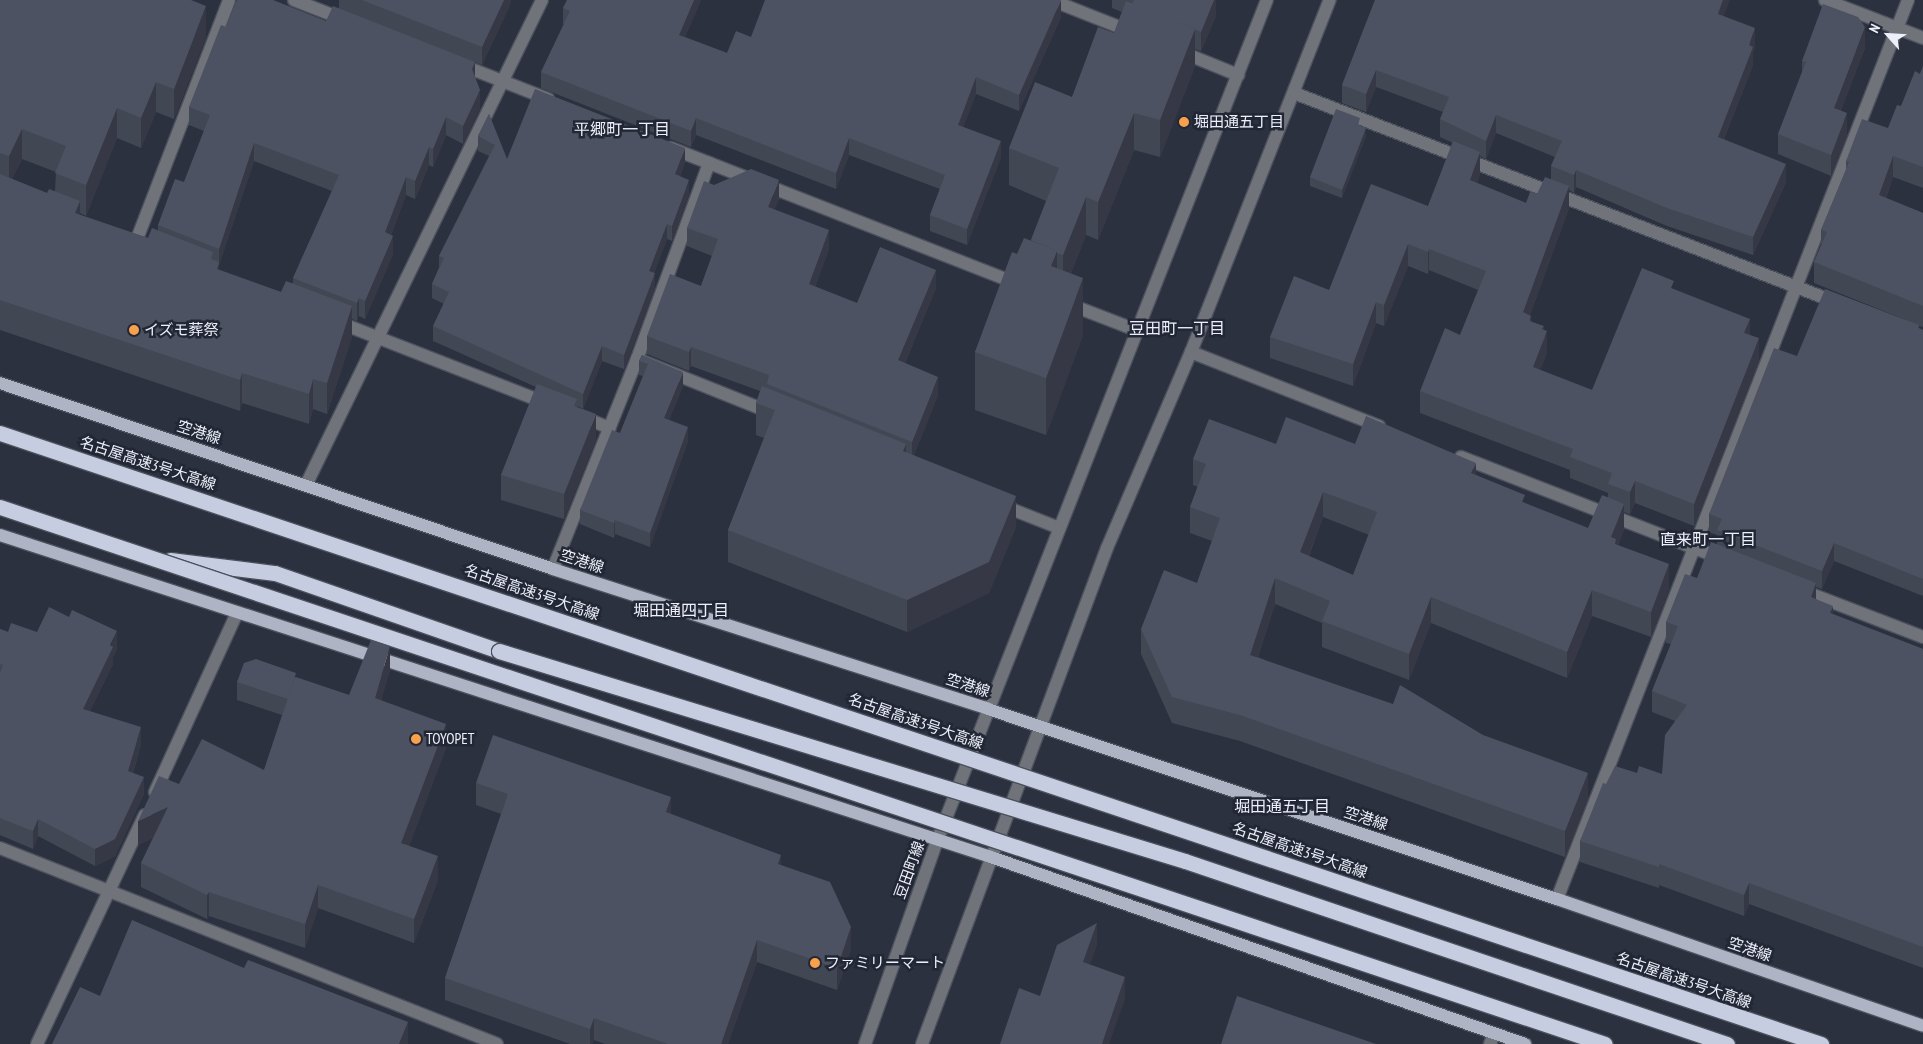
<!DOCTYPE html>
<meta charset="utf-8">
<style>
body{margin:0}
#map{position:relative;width:1923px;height:1044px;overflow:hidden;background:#2c313f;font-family:"PT Sans Narrow","Noto Sans JP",sans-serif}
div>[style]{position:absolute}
.roads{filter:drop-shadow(1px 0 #4b505d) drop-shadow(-1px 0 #4b505d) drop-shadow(0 1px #4b505d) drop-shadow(0 -1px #4b505d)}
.service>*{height:12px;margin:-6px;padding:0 6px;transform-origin:6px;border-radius:6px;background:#70737a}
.minor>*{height:12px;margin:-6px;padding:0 6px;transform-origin:6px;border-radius:6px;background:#70737a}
.tertiary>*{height:12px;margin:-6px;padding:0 6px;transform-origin:6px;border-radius:6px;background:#70737a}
.primary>*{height:12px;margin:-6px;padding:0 6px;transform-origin:6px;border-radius:6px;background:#aeb4c3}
.motorway>*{height:15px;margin:-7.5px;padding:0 7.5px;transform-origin:7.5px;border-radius:7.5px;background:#c7cde0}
.bridges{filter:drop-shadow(1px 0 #4b505d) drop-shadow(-1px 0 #4b505d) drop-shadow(0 1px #4b505d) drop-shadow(0 -1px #4b505d)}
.motorway-bridge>*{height:15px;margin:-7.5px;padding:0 7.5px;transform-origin:7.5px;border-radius:7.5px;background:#c7cde0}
.wall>*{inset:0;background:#424754}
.shaded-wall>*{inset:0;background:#363945}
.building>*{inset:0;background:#4d5262}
.dots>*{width:14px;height:14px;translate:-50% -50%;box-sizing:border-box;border:2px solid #222735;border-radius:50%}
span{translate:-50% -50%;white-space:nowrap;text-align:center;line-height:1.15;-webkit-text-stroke:5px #222735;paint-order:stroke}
.poi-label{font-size:15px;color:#edf0fa}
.left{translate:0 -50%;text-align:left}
.street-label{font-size:15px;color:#edf0fa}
.neighbourhood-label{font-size:16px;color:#edf0fa}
.north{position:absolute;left:1863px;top:10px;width:50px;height:50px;-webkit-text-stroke:4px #222735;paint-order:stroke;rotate:296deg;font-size:14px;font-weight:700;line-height:20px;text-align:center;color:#edf0fa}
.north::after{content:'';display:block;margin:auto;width:18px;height:22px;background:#edf0fa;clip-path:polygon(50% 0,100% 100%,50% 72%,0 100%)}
</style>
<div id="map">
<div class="roads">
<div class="service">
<i style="left:1051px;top:0;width:87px;rotate:21.6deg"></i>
<i style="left:1179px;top:51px;width:64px;rotate:22.1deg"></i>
<i style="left:135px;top:244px;width:261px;rotate:-68.9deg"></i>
<i style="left:338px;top:322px;width:225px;rotate:21.3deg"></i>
<i style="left:580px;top:416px;width:32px;rotate:22deg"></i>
</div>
<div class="minor">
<i style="left:294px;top:0;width:55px;rotate:21.4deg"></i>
<i style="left:1825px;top:0;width:105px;rotate:21.2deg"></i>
<i style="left:459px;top:64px;width:96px;rotate:21.5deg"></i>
<i style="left:1294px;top:93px;width:583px;rotate:21.11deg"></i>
<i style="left:671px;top:148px;width:373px;rotate:21.4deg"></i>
<i style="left:1066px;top:303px;width:75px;rotate:21.1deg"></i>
<i style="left:1191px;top:352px;width:202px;rotate:21.5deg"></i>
<i style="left:637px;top:359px;width:145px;rotate:21.8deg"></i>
<i style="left:1461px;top:457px;width:280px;rotate:21.3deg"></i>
<i style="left:306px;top:485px;width:539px;rotate:-64.05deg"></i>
<i style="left:1001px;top:505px;width:62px;rotate:21.6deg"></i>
<i style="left:553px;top:569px;width:226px;rotate:-68.2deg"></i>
<i style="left:637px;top:359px;width:209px;rotate:-69.8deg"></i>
<i style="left:1801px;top:590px;width:131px;rotate:21.1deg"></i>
<i style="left:155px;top:792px;width:197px;rotate:-65.4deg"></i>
<i style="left:0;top:848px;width:534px;rotate:21.52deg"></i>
<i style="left:1557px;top:899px;width:965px;rotate:-68.67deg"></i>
<i style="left:37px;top:1044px;width:253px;rotate:-64.8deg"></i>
<i style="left:1490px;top:1044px;width:11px;rotate:-68deg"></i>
</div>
<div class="tertiary">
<i style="left:865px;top:1044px;width:215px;rotate:-70.5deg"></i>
<i style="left:937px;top:841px;width:903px;rotate:-68.58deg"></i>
<i style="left:922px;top:1044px;width:529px;rotate:-69.55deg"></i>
<i style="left:1107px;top:548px;width:213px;rotate:-66.8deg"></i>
<i style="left:1191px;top:352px;width:378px;rotate:-68.5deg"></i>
</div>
<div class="primary">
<i style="left:0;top:383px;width:583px;rotate:18.59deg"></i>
<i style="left:553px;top:569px;width:457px;rotate:17.8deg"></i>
<i style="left:988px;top:709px;width:600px;rotate:18.47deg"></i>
<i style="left:1557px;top:899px;width:387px;rotate:19.1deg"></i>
<i style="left:0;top:535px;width:1042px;rotate:18deg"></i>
<i style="left:991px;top:857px;width:566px;rotate:19.3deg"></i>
</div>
<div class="motorway">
<i style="left:170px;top:560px;width:106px;rotate:7.1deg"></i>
<i style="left:275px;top:573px;width:237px;rotate:19.2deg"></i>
</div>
</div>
<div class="bridges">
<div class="motorway-bridge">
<i style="left:0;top:433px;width:1921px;rotate:18.55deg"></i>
<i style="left:0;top:507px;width:1692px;rotate:18.5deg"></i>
<i style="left:499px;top:651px;width:717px;rotate:17.02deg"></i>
<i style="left:1185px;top:861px;width:572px;rotate:18.66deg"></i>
</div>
</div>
<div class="wall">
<i style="clip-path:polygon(evenodd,0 0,206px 37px,174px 119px,156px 112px,141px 148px,117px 138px,86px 216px,80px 213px,80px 215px,148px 238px,158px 231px,158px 225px,184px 182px,204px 131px,189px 125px,189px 107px,226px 27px,326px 21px,339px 8px,339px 0,511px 0,510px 5px,482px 65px,475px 62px,475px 77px,480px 108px,463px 144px,446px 135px,433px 167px,429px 165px,415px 199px,406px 195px,391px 235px,393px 254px,365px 319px,359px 316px,357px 321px,352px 319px,352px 337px,327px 414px,313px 409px,309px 424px,242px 403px,240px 411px,0 330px,0 0,22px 159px,56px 172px,55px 191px,47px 193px,12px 179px,22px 159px,0 0,254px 161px,332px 191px,293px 278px,293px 283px,281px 292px,219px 270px,219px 265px,254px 161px)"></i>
<i style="clip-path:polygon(567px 0,701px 0,685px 37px,727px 53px,751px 37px,1061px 17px,1019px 111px,976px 94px,963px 127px,1001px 157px,967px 245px,930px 231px,930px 215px,940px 189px,849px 155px,836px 189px,696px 135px,691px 147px,541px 88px,541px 72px,564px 24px,563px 24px,563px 8px)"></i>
<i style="clip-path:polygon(1112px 0,1216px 0,1216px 16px,1201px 51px,1195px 49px,1195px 66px,1160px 157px,1134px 150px,1098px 240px,1086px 235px,1071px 273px,1083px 335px,1046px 435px,975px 410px,975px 352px,1017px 254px,1031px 240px,1046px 201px,1009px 185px,1009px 148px,1072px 97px,1114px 33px,1122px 12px,1112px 8px)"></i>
<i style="clip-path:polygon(evenodd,1375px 0,1724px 16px,1755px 46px,1753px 53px,1753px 65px,1724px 139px,1786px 182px,1753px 255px,1667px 226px,1576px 187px,1574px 193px,1569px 190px,1569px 208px,1530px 315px,1531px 321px,1544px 330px,1547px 353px,1540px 370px,1592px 390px,1674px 289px,1750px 335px,1759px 360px,1694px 526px,1635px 503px,1630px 514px,1624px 512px,1624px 529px,1618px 545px,1669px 589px,1651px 637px,1592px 616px,1567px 678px,1431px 623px,1409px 680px,1322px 647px,1322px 623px,1275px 604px,1258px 657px,1588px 798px,1565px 857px,1240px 741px,1172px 723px,1141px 654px,1141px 629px,1197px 583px,1212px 541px,1190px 533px,1190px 507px,1198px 487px,1193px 485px,1193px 459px,1276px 444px,1355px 444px,1476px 475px,1525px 503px,1588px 528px,1608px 497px,1608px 493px,1570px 478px,1570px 470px,1420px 413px,1420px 391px,1460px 335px,1478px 290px,1429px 270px,1428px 274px,1408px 266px,1384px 326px,1376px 323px,1353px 386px,1270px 358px,1270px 337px,1329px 290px,1428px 206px,1453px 143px,1440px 137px,1440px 119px,1443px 112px,1376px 87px,1366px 112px,1342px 103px,1342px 85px,1375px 0,1496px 133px,1555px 157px,1551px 166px,1551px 179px,1537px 194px,1526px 203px,1477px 183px,1480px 174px,1480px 156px,1486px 159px,1496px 133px,1375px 0,1323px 517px,1369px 535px,1353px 575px,1309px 556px,1323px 517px)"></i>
<i style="clip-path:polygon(1865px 48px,1841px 110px,1847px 134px,1831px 176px,1778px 154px,1778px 134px,1802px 72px,1802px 61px)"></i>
<i style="clip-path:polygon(1923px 66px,1923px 188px,1893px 177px,1886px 198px,1923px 213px,1923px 327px,1919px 326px,1919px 328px,1923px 330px,1923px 596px,1834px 561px,1822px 589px,1816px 587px,1816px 599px,1833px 614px,1923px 649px,1923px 968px,1749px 904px,1744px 916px,1659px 885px,1659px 888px,1580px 862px,1580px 841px,1606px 784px,1637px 773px,1662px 774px,1675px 721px,1652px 712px,1652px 691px,1671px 644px,1666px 643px,1666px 622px,1697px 578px,1717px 545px,1717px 535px,1709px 532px,1709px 514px,1797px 356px,1906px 320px,1814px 283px,1814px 262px,1821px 245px,1821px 230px,1846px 170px,1846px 161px,1888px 128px,1920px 74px)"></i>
<i style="clip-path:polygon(489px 114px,507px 159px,685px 162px,680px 176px,689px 194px,672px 241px,667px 239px,654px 273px,655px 288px,624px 369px,602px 361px,583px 409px,577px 406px,596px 439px,564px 519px,501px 500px,501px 475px,536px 387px,433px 341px,433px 326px,444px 304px,432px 298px,432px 284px,439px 267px,439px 256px,489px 156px,478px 151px,478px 136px)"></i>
<i style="clip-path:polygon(1360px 125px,1366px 136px,1342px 198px,1310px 186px,1310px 177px)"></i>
<i style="clip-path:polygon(714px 185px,779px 199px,774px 210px,829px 249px,815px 287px,857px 303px,936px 288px,905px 363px,938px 395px,914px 455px,1016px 527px,989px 593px,907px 632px,728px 562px,728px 530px,764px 438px,756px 435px,756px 403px,760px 391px,691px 366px,689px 371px,647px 354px,647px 336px,701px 286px,712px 256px,687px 246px,687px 228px)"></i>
<i style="clip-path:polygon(642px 355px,683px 386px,669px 420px,688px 441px,650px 547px,615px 534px,614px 538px,580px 524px,580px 510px,620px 433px,643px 376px,639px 375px,639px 361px)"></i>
<i style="clip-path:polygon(0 629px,8px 632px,117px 649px,113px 657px,113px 664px,90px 711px,141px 745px,133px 773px,144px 794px,115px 856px,95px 866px,38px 836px,33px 849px,0 835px)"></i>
<i style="clip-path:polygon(390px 670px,381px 700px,446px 748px,409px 846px,438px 880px,414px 943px,318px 908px,305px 948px,209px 916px,207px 919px,141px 887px,141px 863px,153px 838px,138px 845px,179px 784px,264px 770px,282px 715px,237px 700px,237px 682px,296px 677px,349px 695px)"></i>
<i style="clip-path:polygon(476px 783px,671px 814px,781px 865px,851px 949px,837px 990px,757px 962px,728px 1044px,605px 1044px,594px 1040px,592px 1044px,570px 1044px,445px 1000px,445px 978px,501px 814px,476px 805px)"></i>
</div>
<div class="shaded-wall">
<i style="clip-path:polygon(504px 0,511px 0,510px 5px,482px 65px,482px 47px)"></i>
<i style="clip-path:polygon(694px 0,701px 0,679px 51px,679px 35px)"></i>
<i style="clip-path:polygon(1061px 0,1061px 17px,1019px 111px,1019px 95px)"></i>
<i style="clip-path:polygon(1214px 0,1216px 0,1216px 16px,1201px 51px,1201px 32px)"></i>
<i style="clip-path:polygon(1723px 0,1730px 0,1718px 31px,1718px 14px)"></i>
<i style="clip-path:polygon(206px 6px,206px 37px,174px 119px,174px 89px)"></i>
<i style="clip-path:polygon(1865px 27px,1865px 48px,1834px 128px,1834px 108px)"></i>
<i style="clip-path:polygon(1755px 28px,1755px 46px,1753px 53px,1753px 65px,1718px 154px,1718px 137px)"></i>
<i style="clip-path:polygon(1195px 29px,1195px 66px,1160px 157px,1160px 120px)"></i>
<i style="clip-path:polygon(475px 62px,475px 80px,472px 69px)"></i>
<i style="clip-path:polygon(1376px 70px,1376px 87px,1366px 112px,1366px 94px)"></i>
<i style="clip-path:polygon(976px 77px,976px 94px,958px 141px,958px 125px)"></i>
<i style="clip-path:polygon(156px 82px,156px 112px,141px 148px,141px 118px)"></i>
<i style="clip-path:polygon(480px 90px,480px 108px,463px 144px,463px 126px)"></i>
<i style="clip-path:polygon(117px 108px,117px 138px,86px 216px,86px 185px)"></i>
<i style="clip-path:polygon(1134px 113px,1134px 150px,1098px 240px,1098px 202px)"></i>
<i style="clip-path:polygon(1847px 113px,1847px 134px,1831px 176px,1831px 155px)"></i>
<i style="clip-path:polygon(1496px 115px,1496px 133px,1486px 159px,1486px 141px)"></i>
<i style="clip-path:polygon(446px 117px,446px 135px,433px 167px,433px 149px)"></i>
<i style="clip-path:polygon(696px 118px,696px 135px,691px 147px,691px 131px)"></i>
<i style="clip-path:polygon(1366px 128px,1366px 136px,1342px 198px,1342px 190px)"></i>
<i style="clip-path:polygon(22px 129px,22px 159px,9px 186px,9px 156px)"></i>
<i style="clip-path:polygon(849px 138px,849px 155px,836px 189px,836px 173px)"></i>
<i style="clip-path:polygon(1001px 141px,1001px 157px,967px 245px,967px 229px)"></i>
<i style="clip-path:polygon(254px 143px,254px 161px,219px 265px,219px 292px,217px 269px,219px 264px,219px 249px)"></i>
<i style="clip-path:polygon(429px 147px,429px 165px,415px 199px,415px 181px)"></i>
<i style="clip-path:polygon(685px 148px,685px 162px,675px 189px,675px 174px)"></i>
<i style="clip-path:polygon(1480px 152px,1480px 174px,1470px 202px,1470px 180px)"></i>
<i style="clip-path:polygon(1893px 156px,1893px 177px,1879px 216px,1879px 195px)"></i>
<i style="clip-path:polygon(1786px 164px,1786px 182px,1753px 255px,1753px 237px)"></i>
<i style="clip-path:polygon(1576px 170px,1576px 187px,1574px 193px,1574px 175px)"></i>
<i style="clip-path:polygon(406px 177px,406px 195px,385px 250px,385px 232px)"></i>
<i style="clip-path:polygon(689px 180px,689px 194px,672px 241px,672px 226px)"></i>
<i style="clip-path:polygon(779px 180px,779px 199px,768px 226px,768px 207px)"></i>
<i style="clip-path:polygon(1569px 186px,1569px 208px,1523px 334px,1523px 312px)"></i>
<i style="clip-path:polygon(1086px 197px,1086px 235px,1063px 293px,1063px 255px)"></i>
<i style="clip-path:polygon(80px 201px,80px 231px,75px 213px)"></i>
<i style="clip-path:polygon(667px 224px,667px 239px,649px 286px,649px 271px)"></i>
<i style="clip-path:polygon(829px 230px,829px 249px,809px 303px,809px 284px)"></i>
<i style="clip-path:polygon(393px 236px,393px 254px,365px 319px,365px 301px)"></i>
<i style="clip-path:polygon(1408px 244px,1408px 266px,1384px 326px,1384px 305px)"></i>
<i style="clip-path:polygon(1429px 249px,1429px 270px,1428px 274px,1428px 252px)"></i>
<i style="clip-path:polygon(1057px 251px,1057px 308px,1051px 266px)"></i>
<i style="clip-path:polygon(936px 270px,936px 288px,898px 379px,898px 360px)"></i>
<i style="clip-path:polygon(655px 273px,655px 288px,624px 369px,624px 355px)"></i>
<i style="clip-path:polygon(1083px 278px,1083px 335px,1046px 435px,1046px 378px)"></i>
<i style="clip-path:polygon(359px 298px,359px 316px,357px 321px,357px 303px)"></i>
<i style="clip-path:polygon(1376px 302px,1376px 323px,1353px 386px,1353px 364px)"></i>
<i style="clip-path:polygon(352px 306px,352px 337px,327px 414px,327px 383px)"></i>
<i style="clip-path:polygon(1750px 319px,1750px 341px,1744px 333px)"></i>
<i style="clip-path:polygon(1544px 326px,1544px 340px,1547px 331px,1547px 353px,1533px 389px,1533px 367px,1542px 329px)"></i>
<i style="clip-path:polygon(1759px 338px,1759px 360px,1694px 526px,1694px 504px)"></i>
<i style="clip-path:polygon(602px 346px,602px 361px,583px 409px,583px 394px)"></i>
<i style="clip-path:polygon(691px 347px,691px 366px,689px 371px,689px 352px)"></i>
<i style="clip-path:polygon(683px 372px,683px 386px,664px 432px,664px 418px)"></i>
<i style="clip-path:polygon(242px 373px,242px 403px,240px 411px,240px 380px)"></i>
<i style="clip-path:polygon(938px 377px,938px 395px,912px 460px,912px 442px)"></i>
<i style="clip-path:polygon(313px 379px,313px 409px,309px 424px,309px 394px)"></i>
<i style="clip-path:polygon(596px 414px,596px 439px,564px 519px,564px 494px)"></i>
<i style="clip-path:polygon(688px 427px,688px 441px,650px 547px,650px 533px)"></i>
<i style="clip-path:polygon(906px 444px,906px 475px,903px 451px)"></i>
<i style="clip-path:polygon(1476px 463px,1476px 488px,1471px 473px)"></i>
<i style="clip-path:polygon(1635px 481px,1635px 503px,1630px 514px,1630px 492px)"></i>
<i style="clip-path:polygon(1323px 492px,1323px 517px,1300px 578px,1300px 552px)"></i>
<i style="clip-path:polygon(1016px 496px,1016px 527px,989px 593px,907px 632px,907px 600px)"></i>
<i style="clip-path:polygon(1624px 504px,1624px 529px,1616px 549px,1611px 537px)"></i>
<i style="clip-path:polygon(615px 520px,615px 534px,614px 538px,614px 523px)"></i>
<i style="clip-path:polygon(1834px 543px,1834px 561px,1822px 589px,1822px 571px)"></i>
<i style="clip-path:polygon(1669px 564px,1669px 589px,1651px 637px,1651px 612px)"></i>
<i style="clip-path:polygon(1275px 578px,1275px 604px,1250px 680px,1250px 655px)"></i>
<i style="clip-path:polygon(1816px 583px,1816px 604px,1811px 597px)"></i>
<i style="clip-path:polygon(1592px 590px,1592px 616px,1567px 678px,1567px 652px)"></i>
<i style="clip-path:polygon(1431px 597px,1431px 623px,1409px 680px,1409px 654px)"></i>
<i style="clip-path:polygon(1833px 606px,1833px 627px,1830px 613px)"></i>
<i style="clip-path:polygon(117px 631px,117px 649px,113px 657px,113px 664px,83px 726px,83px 709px)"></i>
<i style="clip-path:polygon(390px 646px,390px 670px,375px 722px,375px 698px)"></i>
<i style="clip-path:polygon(446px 724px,446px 748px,401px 867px,401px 843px)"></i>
<i style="clip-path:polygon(141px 727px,141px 745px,128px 788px,128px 771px)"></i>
<i style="clip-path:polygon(1588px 773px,1588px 798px,1565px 857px,1565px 831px)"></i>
<i style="clip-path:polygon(144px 777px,144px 794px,115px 856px,95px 866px,95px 849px)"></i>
<i style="clip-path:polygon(671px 797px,671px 820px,666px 812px)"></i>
<i style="clip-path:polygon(168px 807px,168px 831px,138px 845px,138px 821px)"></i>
<i style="clip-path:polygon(38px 819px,38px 836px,33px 849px,33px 831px)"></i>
<i style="clip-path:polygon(781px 855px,781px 877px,778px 864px)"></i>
<i style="clip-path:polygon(438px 856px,438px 880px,414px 943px,414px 919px)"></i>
<i style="clip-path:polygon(1749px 883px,1749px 904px,1744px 916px,1744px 895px)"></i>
<i style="clip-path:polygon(318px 885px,318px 908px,305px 948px,305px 924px)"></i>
<i style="clip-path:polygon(209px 892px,209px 916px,207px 919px,207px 895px)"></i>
<i style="clip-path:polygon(1097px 923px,1097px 945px,1083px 984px,1083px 962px)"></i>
<i style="clip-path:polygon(851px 927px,851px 949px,837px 990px,837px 968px)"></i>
<i style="clip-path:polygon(757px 940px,757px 962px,728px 1044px,721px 1044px)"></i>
<i style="clip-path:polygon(1125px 977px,1125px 999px,1109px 1044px,1102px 1044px)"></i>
<i style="clip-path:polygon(594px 1018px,594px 1040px,592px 1044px,590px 1044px,590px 1029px)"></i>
<i style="clip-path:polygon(408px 1022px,408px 1044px,399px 1044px)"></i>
</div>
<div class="building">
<i style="clip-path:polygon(0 0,191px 0,206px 6px,174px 89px,156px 82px,141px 118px,117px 108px,86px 185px,55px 173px,66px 146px,22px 129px,9px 156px,0 153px)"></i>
<i style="clip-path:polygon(237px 0,273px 0,326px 21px,333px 6px,475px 62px,472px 69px,480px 90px,463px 126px,446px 117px,433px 149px,429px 147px,415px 181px,406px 177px,385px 232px,393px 236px,365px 301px,359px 298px,357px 303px,293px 278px,339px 175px,254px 143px,219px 249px,158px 225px,175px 179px,184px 182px,210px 115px,189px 107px,221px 25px,226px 27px)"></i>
<i style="clip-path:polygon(362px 0,504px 0,482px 47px)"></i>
<i style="clip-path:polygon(567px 0,694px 0,679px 35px,727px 53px,736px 31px,751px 37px,765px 0,1061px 0,1019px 95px,976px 77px,958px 125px,1001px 141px,967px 229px,930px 215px,945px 175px,849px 138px,836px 173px,696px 118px,691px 131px,541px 72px,570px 11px,563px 8px)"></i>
<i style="clip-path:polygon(1134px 0,1214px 0,1201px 32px,1195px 29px,1132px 4px)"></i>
<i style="clip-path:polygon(1375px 0,1723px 0,1718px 14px,1755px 28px,1749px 45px,1753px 47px,1718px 137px,1786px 164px,1753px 237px,1667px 208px,1576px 170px,1574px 175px,1551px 166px,1562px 141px,1496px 115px,1486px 141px,1440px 119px,1449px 97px,1376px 70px,1366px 94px,1342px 85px)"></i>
<i style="clip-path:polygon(1126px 1px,1195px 29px,1160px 120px,1134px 113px,1098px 202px,1086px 197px,1063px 255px,1057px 253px,1057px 251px,1031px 240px,1059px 168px,1009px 148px,1035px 82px,1072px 97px,1098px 27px,1114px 33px)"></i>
<i style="clip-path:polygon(1823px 4px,1858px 17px,1865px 27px,1834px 108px,1847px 113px,1831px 155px,1778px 134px,1806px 62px,1802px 61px)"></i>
<i style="clip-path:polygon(1923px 66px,1923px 167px,1893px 156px,1879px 195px,1923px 213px,1923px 306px,1814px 262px,1827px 232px,1821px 230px,1849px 162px,1846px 161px,1862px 119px,1888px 128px,1897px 105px,1901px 106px,1915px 71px,1920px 74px)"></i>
<i style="clip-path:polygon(535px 89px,685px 148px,675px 174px,689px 180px,672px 226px,667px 224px,649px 271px,655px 273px,624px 355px,602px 346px,583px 394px,433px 326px,449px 292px,432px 284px,444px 258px,439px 256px,495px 145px,478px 136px,489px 114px,507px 159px)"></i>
<i style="clip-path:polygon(1336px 109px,1360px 118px,1358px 125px,1366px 128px,1342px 190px,1310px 177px)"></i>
<i style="clip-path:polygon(1453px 141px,1480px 152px,1470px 180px,1526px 203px,1530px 192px,1537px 194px,1545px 177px,1569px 186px,1523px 312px,1531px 316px,1529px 321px,1544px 326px,1542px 329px,1547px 331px,1533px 367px,1592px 390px,1642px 268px,1674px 281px,1671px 288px,1750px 319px,1744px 333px,1759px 338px,1694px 504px,1635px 481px,1630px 492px,1608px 484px,1612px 473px,1570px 457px,1573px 449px,1420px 391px,1445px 328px,1460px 335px,1486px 271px,1429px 249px,1428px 252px,1408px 244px,1384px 305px,1376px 302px,1353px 364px,1270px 337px,1294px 276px,1329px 290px,1371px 184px,1428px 206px)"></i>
<i style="clip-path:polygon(751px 169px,779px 180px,768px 207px,829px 230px,809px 284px,857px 303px,880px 247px,936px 270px,898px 360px,938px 377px,912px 442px,767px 384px,769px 375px,691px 347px,689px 352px,647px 336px,670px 274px,701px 286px,718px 239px,687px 228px,704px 181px,714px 185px)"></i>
<i style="clip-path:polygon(0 174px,47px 193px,49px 189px,80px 201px,75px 213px,148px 238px,152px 228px,213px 252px,211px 259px,219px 262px,217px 269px,281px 292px,286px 281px,352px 306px,327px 383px,313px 379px,309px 394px,242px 373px,240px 380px,0 300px)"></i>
<i style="clip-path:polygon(1024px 238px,1057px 251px,1051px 266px,1083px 278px,1046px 378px,975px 352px,1012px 252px,1017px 254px)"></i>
<i style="clip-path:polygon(1825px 289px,1919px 325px,1918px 328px,1923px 330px,1923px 579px,1834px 543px,1822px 571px,1717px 530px,1722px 519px,1709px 514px,1774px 348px,1797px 356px)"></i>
<i style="clip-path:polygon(642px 355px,683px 372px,664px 418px,688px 427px,650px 533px,615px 520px,614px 523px,580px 510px,612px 430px,620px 433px,648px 364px,639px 361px)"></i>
<i style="clip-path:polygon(537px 384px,577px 399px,574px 406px,596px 414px,564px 494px,501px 475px)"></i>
<i style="clip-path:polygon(762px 386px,906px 444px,903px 451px,1016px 496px,989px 562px,907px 600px,728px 530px,775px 410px,756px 403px)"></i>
<i style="clip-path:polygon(evenodd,1366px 416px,1476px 463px,1471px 473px,1525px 495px,1522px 502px,1588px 528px,1602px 495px,1624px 504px,1611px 537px,1616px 539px,1615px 544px,1669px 564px,1651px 612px,1592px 590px,1567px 652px,1431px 597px,1409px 654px,1322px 621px,1330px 601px,1275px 578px,1250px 655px,1393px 704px,1400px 685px,1483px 735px,1588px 773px,1565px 831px,1240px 715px,1172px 697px,1141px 629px,1164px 570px,1197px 583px,1220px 518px,1190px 507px,1206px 464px,1193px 459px,1209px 419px,1276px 444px,1286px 417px,1355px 444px,1366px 416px,1323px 492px,1377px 512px,1353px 575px,1300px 552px,1323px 492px)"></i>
<i style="clip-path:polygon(1711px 542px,1816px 583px,1811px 597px,1833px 606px,1830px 613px,1923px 649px,1923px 947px,1749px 883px,1744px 895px,1659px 864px,1659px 867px,1580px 841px,1603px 783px,1606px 784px,1615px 766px,1637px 773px,1639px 766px,1662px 774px,1665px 735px,1687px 705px,1652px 691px,1678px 626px,1666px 622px,1685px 574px,1697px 578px)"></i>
<i style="clip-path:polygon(49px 607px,69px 617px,72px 610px,117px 631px,110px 645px,113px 647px,83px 709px,141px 727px,128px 771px,144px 777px,115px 839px,95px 849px,38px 819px,33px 831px,0 818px,0 673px,3px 665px,0 664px,0 629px,8px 632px,11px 623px,37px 632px)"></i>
<i style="clip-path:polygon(371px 640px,390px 646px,375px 698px,446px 724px,401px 843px,438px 856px,414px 919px,318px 885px,305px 924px,209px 892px,207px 895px,141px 863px,168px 807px,138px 821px,159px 776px,179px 784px,202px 739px,264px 770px,295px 677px,349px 695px)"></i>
<i style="clip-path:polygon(256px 659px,296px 673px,288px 699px,237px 682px,244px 663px)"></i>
<i style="clip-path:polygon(493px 735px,671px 797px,666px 812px,781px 855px,778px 864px,830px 882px,851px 927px,837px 968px,757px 940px,721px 1044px,668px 1044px,594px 1018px,590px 1029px,445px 978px,508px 794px,476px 783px)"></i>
<i style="clip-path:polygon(132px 920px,244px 968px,248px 960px,408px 1022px,399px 1044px,52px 1044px,80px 987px,100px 996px)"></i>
<i style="clip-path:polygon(1097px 923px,1083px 962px,1125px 977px,1102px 1044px,1000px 1044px,1019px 988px,1040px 996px,1057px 945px)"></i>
<i style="clip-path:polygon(1237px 996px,1376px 1044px,1221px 1044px)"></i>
</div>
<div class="dots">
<i style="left:1184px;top:122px;background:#f9a04c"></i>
<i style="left:134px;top:330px;background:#f9a04c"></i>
<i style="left:416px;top:739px;background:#f9a04c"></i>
<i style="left:815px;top:963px;background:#f9a04c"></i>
</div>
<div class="poi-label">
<span class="left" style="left:1194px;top:122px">堀田通五丁目</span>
<span class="left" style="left:144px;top:330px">イズモ葬祭</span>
<span class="left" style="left:426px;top:739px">TOYOPET</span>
<span class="left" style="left:825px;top:963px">ファミリーマート</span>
</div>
<div class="street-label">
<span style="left:199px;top:432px;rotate:18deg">空港線</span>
<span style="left:148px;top:463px;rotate:18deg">名古屋高速3号大高線</span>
<span style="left:582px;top:561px;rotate:18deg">空港線</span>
<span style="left:532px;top:592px;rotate:19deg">名古屋高速3号大高線</span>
<span style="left:968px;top:685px;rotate:18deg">空港線</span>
<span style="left:916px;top:721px;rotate:19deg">名古屋高速3号大高線</span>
<span style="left:1366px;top:818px;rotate:18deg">空港線</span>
<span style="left:1300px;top:850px;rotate:19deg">名古屋高速3号大高線</span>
<span style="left:909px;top:870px;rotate:-70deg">豆田町線</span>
<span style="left:1750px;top:949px;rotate:19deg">空港線</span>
<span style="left:1684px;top:980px;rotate:19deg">名古屋高速3号大高線</span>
</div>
<div class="neighbourhood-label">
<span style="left:622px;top:129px">平郷町一丁目</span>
<span style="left:1177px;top:328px">豆田町一丁目</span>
<span style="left:1708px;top:539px">直来町一丁目</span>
<span style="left:681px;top:610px">堀田通四丁目</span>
<span style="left:1282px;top:806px">堀田通五丁目</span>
</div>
<div class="north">N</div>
</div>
